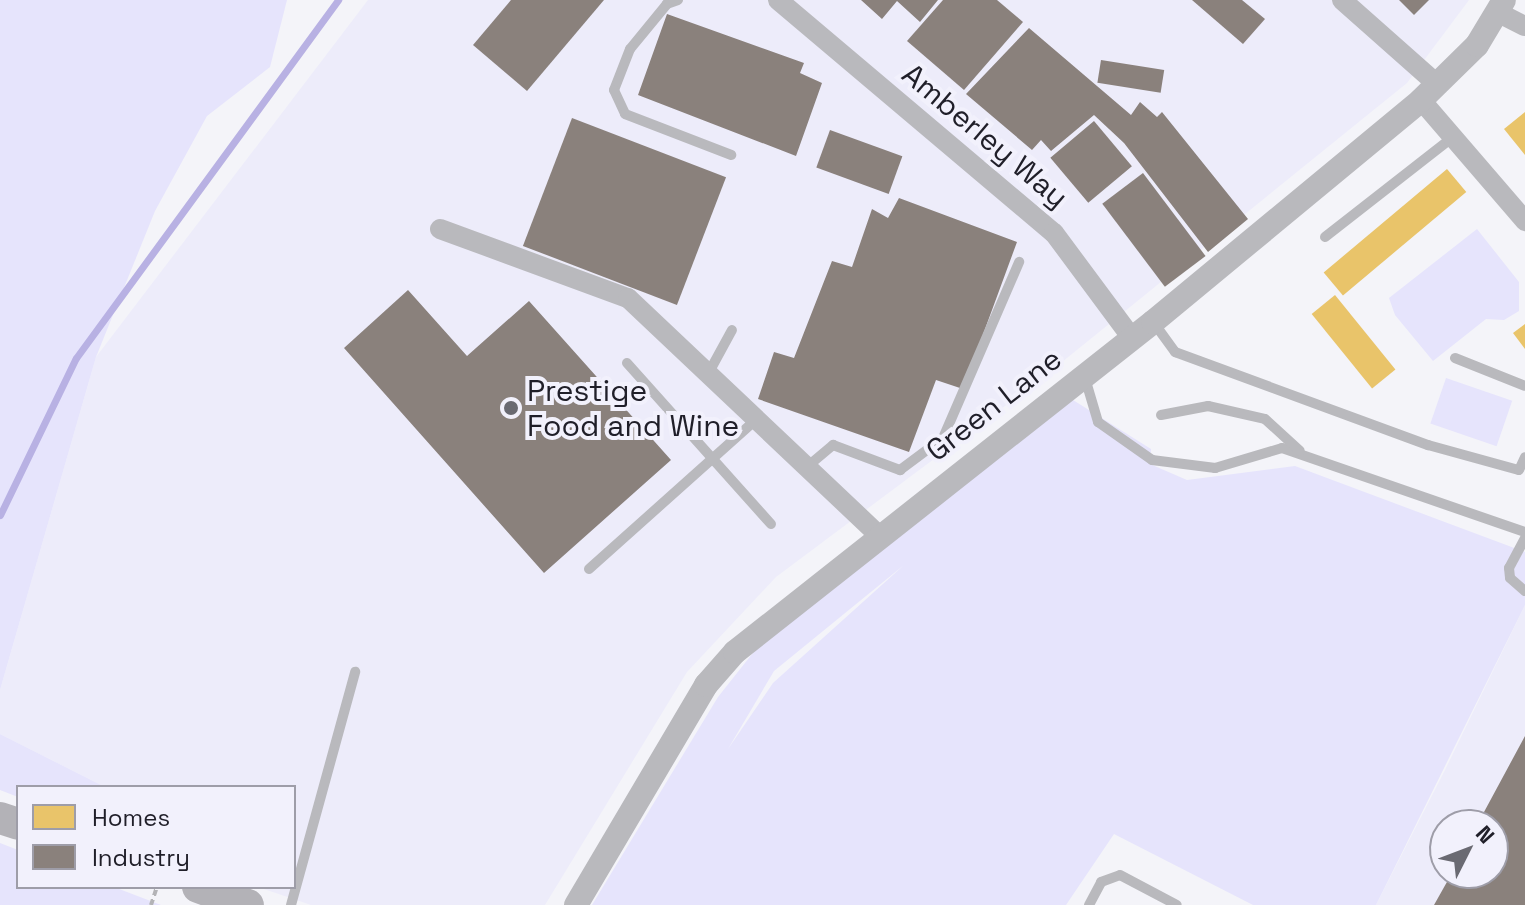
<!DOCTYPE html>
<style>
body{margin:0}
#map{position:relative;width:1525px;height:905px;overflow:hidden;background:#f4f4f9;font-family:"Space Grotesk",sans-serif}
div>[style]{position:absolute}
.built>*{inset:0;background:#edecfa}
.green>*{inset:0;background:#e6e4fc;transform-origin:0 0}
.homes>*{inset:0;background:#e9c46a;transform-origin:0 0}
.industry>*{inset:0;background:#8a817c;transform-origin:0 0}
.stream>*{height:7px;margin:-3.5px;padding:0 3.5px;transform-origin:3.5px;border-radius:3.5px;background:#b8b1e3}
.path>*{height:4px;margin-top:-2px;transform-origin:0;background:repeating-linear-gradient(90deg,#b3b3b6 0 6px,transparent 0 10px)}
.service>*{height:10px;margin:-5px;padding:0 5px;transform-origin:5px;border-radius:5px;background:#b9b9bd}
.minor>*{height:20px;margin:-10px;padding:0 10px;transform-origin:10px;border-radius:10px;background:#b9b9bd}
.tertiary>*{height:24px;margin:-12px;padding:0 12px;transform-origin:12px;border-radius:12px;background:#b9b9bd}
.primary>*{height:32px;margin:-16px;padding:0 16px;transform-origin:16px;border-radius:16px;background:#b3b2b7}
.dots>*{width:22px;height:22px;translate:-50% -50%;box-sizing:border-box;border:4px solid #f2f1fc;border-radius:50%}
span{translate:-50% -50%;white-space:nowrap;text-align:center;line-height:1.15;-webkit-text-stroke:8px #f2f1fc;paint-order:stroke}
.street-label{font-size:30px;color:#201f29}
.poi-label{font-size:30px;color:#201f29}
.left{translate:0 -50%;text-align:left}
.legend{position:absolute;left:16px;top:785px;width:280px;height:104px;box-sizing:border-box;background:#f2f1fc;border:2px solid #9e9da8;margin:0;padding:10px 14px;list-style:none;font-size:24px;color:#201f29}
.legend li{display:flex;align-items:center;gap:16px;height:40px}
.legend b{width:40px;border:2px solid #9e9da8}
.north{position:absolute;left:1429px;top:809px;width:80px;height:80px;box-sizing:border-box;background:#f2f1fc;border:2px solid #9e9da8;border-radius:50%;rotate:48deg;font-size:22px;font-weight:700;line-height:32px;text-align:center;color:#201f29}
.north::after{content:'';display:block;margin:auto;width:28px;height:36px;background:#6a6a72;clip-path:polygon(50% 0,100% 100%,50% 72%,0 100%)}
</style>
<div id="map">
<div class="built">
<i style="clip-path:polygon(368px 0,1469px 0,1407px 83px,1041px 379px,776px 577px,687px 672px,545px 905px,311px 905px,258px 887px,294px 887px,294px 787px,105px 787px,0 734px,0 690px,96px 357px)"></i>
<i style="clip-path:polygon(evenodd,1525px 605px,1525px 905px,1376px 905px,1445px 770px,1525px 605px,1445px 825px,1493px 825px,1493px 873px,1445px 873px,1445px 825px)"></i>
</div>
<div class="green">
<i style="clip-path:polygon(0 0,287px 0,270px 67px,207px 116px,155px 211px,96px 357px,0 690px)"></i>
<i style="clip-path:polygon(1477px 229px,1519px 282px,1519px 311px,1504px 320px,1486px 319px,1433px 361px,1395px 315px,1389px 298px)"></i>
<i style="left:1446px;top:378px;width:70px;height:48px;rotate:19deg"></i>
<i style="clip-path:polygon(evenodd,1073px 400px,1151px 449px,1150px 464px,1187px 480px,1295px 466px,1525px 552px,1525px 605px,1376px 905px,1253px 905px,1114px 834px,1066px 905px,592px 905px,718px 697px,760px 644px,1073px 400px,904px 565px,773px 683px,728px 749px,774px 671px,904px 565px)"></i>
<i style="clip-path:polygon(0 734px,105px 787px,18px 787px,18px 797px,0 790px)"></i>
<i style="clip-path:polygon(0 843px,18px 850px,18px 887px,114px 887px,161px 905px,0 905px)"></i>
</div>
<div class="homes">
<i style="clip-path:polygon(1525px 112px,1525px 155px,1504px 129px)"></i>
<i style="left:1447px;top:169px;width:30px;height:161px;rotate:50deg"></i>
<i style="left:1335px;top:295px;width:96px;height:30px;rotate:51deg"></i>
<i style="clip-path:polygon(1525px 324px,1525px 349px,1513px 333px)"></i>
</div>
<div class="industry">
<i style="clip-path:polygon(511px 0,604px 0,527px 91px,473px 45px)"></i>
<i style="clip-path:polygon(861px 0,938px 0,920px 22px,897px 1px,882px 19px)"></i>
<i style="clip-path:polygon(943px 0,997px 0,1023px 22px,964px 90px,907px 41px)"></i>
<i style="clip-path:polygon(1192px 0,1242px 0,1265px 19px,1243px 44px)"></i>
<i style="clip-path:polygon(1399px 0,1429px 0,1414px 15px)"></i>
<i style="clip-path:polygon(667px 14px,804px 63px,800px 73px,822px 83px,796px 156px,638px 95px)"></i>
<i style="clip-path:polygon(1029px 28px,1131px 115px,1140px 102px,1157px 117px,1162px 112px,1248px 219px,1208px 252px,1124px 143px,1094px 115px,1051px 151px,1041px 140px,1032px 150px,966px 94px)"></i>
<i style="left:1101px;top:60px;width:64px;height:23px;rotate:9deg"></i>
<i style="left:572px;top:118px;width:165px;height:137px;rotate:21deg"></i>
<i style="left:1094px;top:121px;width:59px;height:57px;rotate:50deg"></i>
<i style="left:830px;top:130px;width:77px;height:40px;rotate:20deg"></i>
<i style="left:1143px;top:173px;width:104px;height:51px;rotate:53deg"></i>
<i style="clip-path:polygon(899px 198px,1017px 242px,963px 389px,936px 380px,909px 452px,758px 399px,774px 352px,794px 358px,832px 261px,852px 267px,872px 209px,888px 218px)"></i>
<i style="clip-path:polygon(408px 290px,467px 356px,529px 301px,671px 460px,544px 573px,344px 348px)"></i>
<i style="clip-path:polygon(1525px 736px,1525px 905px,1434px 905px,1452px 873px,1493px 873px,1493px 825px,1477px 825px)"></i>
</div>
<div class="stream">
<i style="left:0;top:515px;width:174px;rotate:-64.2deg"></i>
<i style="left:76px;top:358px;width:444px;rotate:-53.8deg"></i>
</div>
<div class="path">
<i style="left:151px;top:905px;width:19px;rotate:-72deg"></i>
</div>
<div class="service">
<i style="left:678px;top:0;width:12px;rotate:160deg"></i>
<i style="left:667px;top:4px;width:58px;rotate:129.4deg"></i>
<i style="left:630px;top:49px;width:44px;rotate:111.3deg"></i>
<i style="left:614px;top:90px;width:26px;rotate:65deg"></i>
<i style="left:625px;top:114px;width:114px;rotate:21.1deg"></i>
<i style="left:1325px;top:237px;width:162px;rotate:-38deg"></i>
<i style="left:1154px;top:323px;width:36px;rotate:54deg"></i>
<i style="left:1175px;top:352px;width:270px;rotate:20.2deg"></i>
<i style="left:1428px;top:445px;width:94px;rotate:15.4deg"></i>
<i style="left:1519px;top:470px;width:14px;rotate:-65deg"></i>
<i style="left:1455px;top:358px;width:75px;rotate:21.8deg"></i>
<i style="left:627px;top:363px;width:216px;rotate:48.2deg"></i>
<i style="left:708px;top:374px;width:50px;rotate:-61.4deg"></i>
<i style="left:1085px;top:378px;width:46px;rotate:73.5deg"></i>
<i style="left:1098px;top:422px;width:66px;rotate:35.1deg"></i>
<i style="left:1152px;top:460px;width:64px;rotate:7.2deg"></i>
<i style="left:1215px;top:468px;width:70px;rotate:-16.6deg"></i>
<i style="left:1282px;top:448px;width:257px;rotate:19.1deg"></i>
<i style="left:1161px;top:415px;width:48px;rotate:-10.8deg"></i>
<i style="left:1208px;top:406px;width:58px;rotate:12.8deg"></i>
<i style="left:1265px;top:419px;width:47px;rotate:42.4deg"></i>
<i style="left:808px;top:466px;width:33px;rotate:-40deg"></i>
<i style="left:833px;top:445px;width:72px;rotate:20.5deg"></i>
<i style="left:900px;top:470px;width:54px;rotate:-36.7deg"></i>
<i style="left:943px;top:438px;width:192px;rotate:-66.6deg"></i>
<i style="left:1525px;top:538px;width:34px;rotate:118deg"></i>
<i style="left:1509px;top:568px;width:10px;rotate:84deg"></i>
<i style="left:1510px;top:578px;width:20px;rotate:41deg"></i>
<i style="left:589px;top:569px;width:225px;rotate:-41.8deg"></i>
<i style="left:291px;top:905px;width:242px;rotate:-74.6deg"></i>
<i style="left:1089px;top:905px;width:26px;rotate:-62deg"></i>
<i style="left:1101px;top:882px;width:20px;rotate:-20deg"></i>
<i style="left:1120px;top:875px;width:64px;rotate:27.8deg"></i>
</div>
<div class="minor">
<i style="left:778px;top:0;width:361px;rotate:40.2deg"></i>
<i style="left:1054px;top:233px;width:131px;rotate:53.4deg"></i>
<i style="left:1342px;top:0;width:127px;rotate:41.5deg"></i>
<i style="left:1497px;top:12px;width:31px;rotate:27deg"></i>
<i style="left:1421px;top:100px;width:160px;rotate:49.3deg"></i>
<i style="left:440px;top:229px;width:200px;rotate:20.2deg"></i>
<i style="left:628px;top:298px;width:347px;rotate:43.4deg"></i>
</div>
<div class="tertiary">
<i style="left:576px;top:905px;width:256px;rotate:-59.4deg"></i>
<i style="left:706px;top:685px;width:44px;rotate:-48.7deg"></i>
<i style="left:735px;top:652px;width:533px;rotate:-38.29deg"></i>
<i style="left:1153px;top:322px;width:348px;rotate:-39.6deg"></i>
<i style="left:1421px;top:100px;width:78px;rotate:-44.5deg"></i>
<i style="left:1477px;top:45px;width:52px;rotate:-59deg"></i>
</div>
<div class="primary">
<i style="left:0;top:818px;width:19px;rotate:18deg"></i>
<i style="left:198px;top:887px;width:53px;rotate:19.8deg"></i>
</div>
<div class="dots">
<i style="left:511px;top:408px;background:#6a6a72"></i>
</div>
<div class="street-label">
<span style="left:985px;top:136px;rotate:40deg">Amberley Way</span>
<span style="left:994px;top:405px;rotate:-38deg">Green Lane</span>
</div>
<div class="poi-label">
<span class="left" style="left:527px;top:408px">Prestige<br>Food and Wine</span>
</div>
<ul class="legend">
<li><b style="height:22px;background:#e9c46a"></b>Homes</li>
<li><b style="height:22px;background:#8a817c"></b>Industry</li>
</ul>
<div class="north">N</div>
</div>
